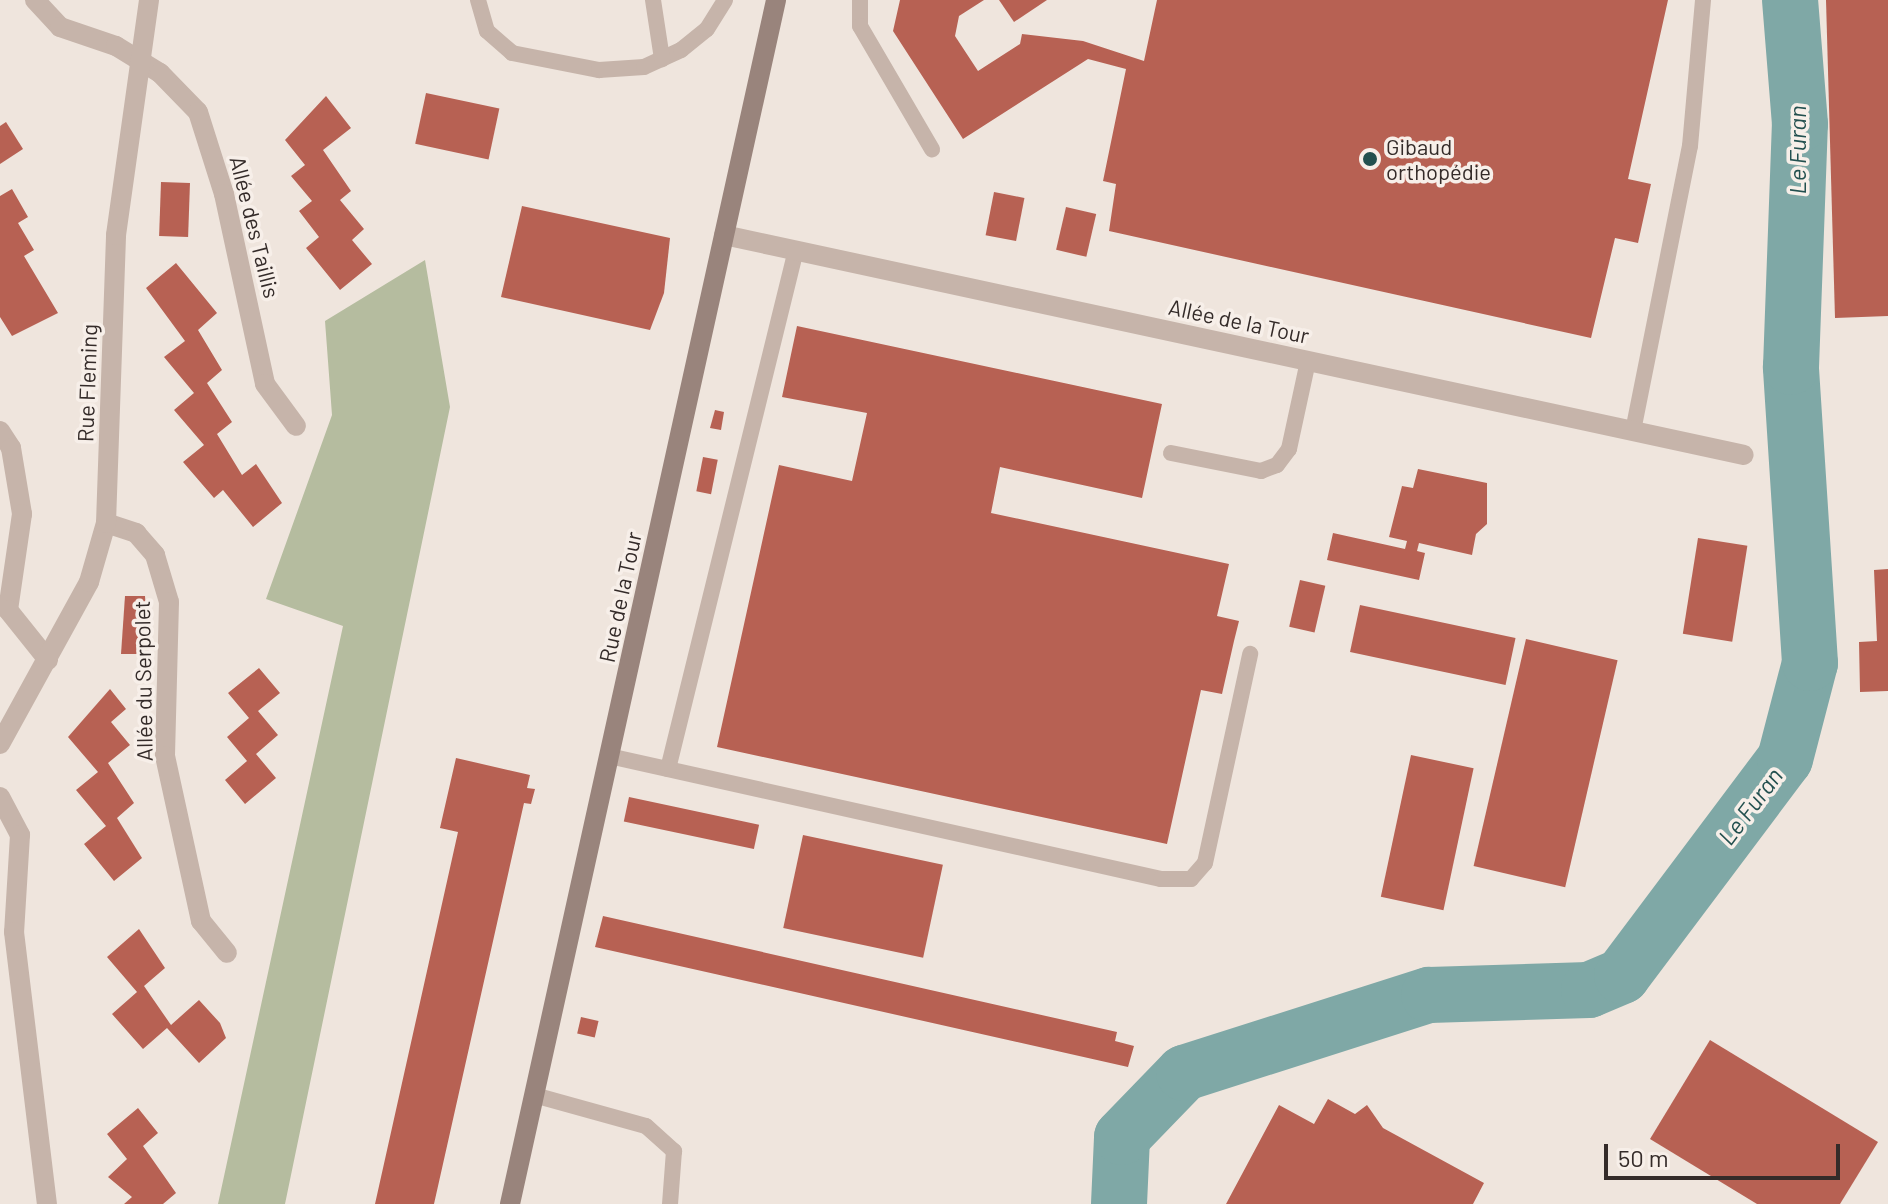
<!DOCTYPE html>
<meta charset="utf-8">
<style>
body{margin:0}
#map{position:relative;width:1888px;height:1204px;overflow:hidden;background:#efe5dd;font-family:Barlow,sans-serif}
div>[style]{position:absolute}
.green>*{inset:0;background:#b5bc9f}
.river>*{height:56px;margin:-28px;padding:0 28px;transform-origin:28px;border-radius:28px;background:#7fa8a6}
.building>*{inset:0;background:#b76153;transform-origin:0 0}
.lane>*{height:16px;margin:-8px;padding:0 8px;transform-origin:8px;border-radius:8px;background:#c6b4aa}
.street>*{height:20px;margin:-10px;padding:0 10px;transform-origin:10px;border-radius:10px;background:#c6b4aa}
.secondary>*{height:20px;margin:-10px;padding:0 10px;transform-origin:10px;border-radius:10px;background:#99847c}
.dots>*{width:22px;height:22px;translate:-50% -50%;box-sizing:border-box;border:4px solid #f7efe9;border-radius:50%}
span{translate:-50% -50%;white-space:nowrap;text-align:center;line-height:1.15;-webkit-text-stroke:7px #f7efe9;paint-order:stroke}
.poi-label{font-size:22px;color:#342b29}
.left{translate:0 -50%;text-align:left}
.street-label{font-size:22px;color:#342b29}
.water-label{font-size:24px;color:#23504f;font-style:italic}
.scale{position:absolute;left:1604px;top:1144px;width:236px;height:36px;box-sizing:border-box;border:4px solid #342b29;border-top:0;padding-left:10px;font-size:24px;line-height:28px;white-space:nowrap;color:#342b29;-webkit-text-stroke:6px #f7efe9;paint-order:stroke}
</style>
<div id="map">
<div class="green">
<i style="clip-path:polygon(425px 260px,450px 407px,285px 1204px,218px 1204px,343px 626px,266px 599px,332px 415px,325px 321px)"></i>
</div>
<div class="river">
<i style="left:1119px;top:1204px;width:67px;rotate:-87.4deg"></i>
<i style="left:1122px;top:1137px;width:89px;rotate:-45.9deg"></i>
<i style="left:1184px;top:1073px;width:257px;rotate:-17.7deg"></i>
<i style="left:1429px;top:995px;width:160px;rotate:-1.8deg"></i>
<i style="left:1589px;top:990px;width:36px;rotate:-23deg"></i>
<i style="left:1622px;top:976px;width:271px;rotate:-53.1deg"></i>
<i style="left:1785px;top:759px;width:99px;rotate:-75.4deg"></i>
<i style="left:1810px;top:663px;width:297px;rotate:-93.7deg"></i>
<i style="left:1791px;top:367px;width:243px;rotate:-87.9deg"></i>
<i style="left:1800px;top:124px;width:124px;rotate:-94.6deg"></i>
</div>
<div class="building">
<i style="clip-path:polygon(900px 0,984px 0,959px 16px,955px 36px,978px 71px,1020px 44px,1022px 34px,1083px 41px,1144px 61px,1157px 0,1668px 0,1628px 179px,1651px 184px,1638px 243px,1615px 238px,1591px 338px,1109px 231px,1116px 184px,1103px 181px,1126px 69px,1088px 59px,963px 139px,893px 31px)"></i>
<i style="clip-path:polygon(999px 0,1047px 0,1014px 22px)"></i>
<i style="clip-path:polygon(1826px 0,1888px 0,1888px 316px,1835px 318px)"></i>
<i style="left:426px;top:93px;width:75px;height:52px;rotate:12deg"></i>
<i style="clip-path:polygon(326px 96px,351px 128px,323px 150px,351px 191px,340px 200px,364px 229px,352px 240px,372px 264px,340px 290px,306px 248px,319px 237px,299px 211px,312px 201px,291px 176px,305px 165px,285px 140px)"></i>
<i style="clip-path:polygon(6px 122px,23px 149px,0 164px,0 126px)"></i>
<i style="left:161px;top:182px;width:29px;height:54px;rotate:2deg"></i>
<i style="clip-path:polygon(12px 189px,28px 217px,18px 223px,34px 250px,24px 256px,58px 313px,12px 336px,0 317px,0 196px)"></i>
<i style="left:994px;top:192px;width:31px;height:44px;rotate:11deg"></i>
<i style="clip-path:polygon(522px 206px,670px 238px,664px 293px,650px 330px,501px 297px)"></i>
<i style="left:1066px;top:207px;width:31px;height:44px;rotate:13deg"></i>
<i style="clip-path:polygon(176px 263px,217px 313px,198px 330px,222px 370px,207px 383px,232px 422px,217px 434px,242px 475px,256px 464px,282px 503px,253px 527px,223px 490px,214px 498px,183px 462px,204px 445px,174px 410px,194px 393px,164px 357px,185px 341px,146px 288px)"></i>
<i style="clip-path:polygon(797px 326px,1162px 404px,1142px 498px,1000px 467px,991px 513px,1229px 564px,1217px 616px,1239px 621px,1234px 641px,1222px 694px,1201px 690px,1167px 844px,717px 747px,779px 465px,852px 481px,867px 413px,782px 397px)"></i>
<i style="clip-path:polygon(715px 410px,724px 412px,721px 430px,710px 428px)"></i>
<i style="left:703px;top:457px;width:15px;height:35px;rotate:11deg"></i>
<i style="clip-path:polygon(1418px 469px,1487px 483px,1487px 524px,1476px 534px,1472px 555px,1419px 543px,1417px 551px,1425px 553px,1419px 580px,1327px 560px,1333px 533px,1405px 549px,1407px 541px,1389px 537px,1402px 486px,1413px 488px)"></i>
<i style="left:1698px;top:538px;width:50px;height:97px;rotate:9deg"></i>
<i style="clip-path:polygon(1888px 569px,1888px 691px,1860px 692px,1859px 642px,1877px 641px,1874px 570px)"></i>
<i style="left:1300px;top:580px;width:26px;height:48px;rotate:13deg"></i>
<i style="clip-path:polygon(125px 596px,145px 596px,149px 654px,121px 654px)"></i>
<i style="left:1360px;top:605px;width:159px;height:48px;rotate:12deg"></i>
<i style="left:1526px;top:639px;width:94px;height:233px;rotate:13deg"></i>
<i style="clip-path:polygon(259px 668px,280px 693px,258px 711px,278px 735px,256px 754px,276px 778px,245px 804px,225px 780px,247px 761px,227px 737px,249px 718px,228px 693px)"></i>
<i style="clip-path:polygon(110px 689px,126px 709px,111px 722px,130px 745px,108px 763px,134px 803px,117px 818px,142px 858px,114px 881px,84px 844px,106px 826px,76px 790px,98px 772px,68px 737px)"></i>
<i style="left:1411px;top:755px;width:64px;height:145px;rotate:12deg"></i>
<i style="clip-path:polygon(456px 758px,530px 775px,527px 788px,535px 789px,531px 804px,524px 803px,434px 1204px,375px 1204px,458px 832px,440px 828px)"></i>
<i style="left:629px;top:797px;width:133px;height:25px;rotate:12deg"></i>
<i style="left:803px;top:835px;width:143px;height:95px;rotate:12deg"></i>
<i style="clip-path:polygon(603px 916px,1117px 1032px,1115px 1041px,1134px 1046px,1128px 1067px,595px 947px)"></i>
<i style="clip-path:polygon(139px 929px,165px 968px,144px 986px,171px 1025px,199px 1000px,220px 1023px,226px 1038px,199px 1063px,167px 1028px,143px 1049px,112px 1014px,137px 992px,107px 957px)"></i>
<i style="left:581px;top:1017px;width:18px;height:17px;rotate:13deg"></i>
<i style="clip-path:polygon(1710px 1040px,1878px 1142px,1840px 1204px,1757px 1204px,1650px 1139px)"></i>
<i style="clip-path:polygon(1328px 1099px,1355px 1114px,1367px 1105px,1383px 1128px,1484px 1183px,1473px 1204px,1226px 1204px,1279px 1105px,1314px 1124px)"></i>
<i style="clip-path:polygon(138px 1108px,158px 1133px,143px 1146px,176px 1193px,163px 1204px,124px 1204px,132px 1197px,108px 1177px,127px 1159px,107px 1134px)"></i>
</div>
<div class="lane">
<i style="left:478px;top:0;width:32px;rotate:74deg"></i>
<i style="left:487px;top:31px;width:33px;rotate:41deg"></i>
<i style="left:512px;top:53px;width:89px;rotate:11.1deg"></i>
<i style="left:599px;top:70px;width:45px;rotate:-3.8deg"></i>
<i style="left:644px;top:67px;width:41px;rotate:-24.7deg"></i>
<i style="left:681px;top:50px;width:33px;rotate:-39deg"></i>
<i style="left:707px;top:29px;width:34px;rotate:-58deg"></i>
<i style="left:653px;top:0;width:60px;rotate:81.3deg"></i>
<i style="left:860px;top:0;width:26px;rotate:90deg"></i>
<i style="left:860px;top:26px;width:143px;rotate:59.7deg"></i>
<i style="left:1633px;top:431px;width:291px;rotate:-78.7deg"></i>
<i style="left:1690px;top:146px;width:147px;rotate:-84.9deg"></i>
<i style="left:1171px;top:453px;width:92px;rotate:11.3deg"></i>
<i style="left:1261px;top:471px;width:17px;rotate:-21deg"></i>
<i style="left:1277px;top:465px;width:20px;rotate:-53deg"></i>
<i style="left:1289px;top:449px;width:90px;rotate:-77.8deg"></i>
<i style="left:609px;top:756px;width:566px;rotate:12.56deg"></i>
<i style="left:1161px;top:879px;width:30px"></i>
<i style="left:1191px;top:879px;width:21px;rotate:-49deg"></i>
<i style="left:1205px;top:863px;width:214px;rotate:-77.8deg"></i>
<i style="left:668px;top:769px;width:535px;rotate:-76.15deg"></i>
<i style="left:534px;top:1095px;width:116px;rotate:15.5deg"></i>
<i style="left:646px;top:1126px;width:38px;rotate:42deg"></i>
<i style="left:674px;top:1151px;width:53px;rotate:94.3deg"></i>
</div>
<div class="street">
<i style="left:35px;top:0;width:37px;rotate:47deg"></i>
<i style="left:60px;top:27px;width:59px;rotate:18.7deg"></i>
<i style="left:116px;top:46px;width:52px;rotate:31.5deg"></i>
<i style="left:160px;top:73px;width:54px;rotate:45.7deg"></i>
<i style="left:198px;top:112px;width:86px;rotate:72.4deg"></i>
<i style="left:224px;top:194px;width:194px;rotate:77.8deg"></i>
<i style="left:265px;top:384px;width:52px;rotate:53.6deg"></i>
<i style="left:724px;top:235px;width:1043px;rotate:12.17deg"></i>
<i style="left:0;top:431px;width:20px;rotate:57deg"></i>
<i style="left:11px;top:448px;width:67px;rotate:80.5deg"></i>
<i style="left:22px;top:514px;width:97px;rotate:98.3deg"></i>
<i style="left:8px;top:610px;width:64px;rotate:51.3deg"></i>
<i style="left:106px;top:523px;width:32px;rotate:18deg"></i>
<i style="left:136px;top:533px;width:29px;rotate:49deg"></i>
<i style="left:155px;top:555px;width:49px;rotate:73.4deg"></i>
<i style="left:169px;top:602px;width:154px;rotate:91.5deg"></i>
<i style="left:165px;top:756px;width:169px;rotate:77.7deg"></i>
<i style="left:201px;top:921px;width:41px;rotate:50.9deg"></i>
<i style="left:0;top:744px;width:185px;rotate:-61.2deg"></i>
<i style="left:89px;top:582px;width:61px;rotate:-73.9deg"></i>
<i style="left:106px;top:523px;width:288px;rotate:-88deg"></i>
<i style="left:116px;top:235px;width:237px;rotate:-82deg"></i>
<i style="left:0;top:797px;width:43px;rotate:62.2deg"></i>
<i style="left:20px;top:835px;width:97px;rotate:93.5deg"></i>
<i style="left:14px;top:932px;width:274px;rotate:83.1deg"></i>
</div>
<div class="secondary">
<i style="left:510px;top:1204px;width:1233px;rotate:-77.54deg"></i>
</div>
<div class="dots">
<i style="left:1370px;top:159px;background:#23504f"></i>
</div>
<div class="poi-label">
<span class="left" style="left:1386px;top:159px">Gibaud<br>orthopédie</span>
</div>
<div class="street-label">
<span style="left:255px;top:227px;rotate:76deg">Allée des Taillis</span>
<span style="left:1239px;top:321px;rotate:12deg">Allée de la Tour</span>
<span style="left:87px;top:383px;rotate:-88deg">Rue Fleming</span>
<span style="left:620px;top:597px;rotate:-78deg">Rue de la Tour</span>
<span style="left:143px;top:681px;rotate:-91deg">Allée du Serpolet</span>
</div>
<div class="water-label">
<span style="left:1797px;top:150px;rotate:-90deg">Le Furan</span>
<span style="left:1750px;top:806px;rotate:-53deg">Le Furan</span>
</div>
<div class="scale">50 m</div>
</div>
